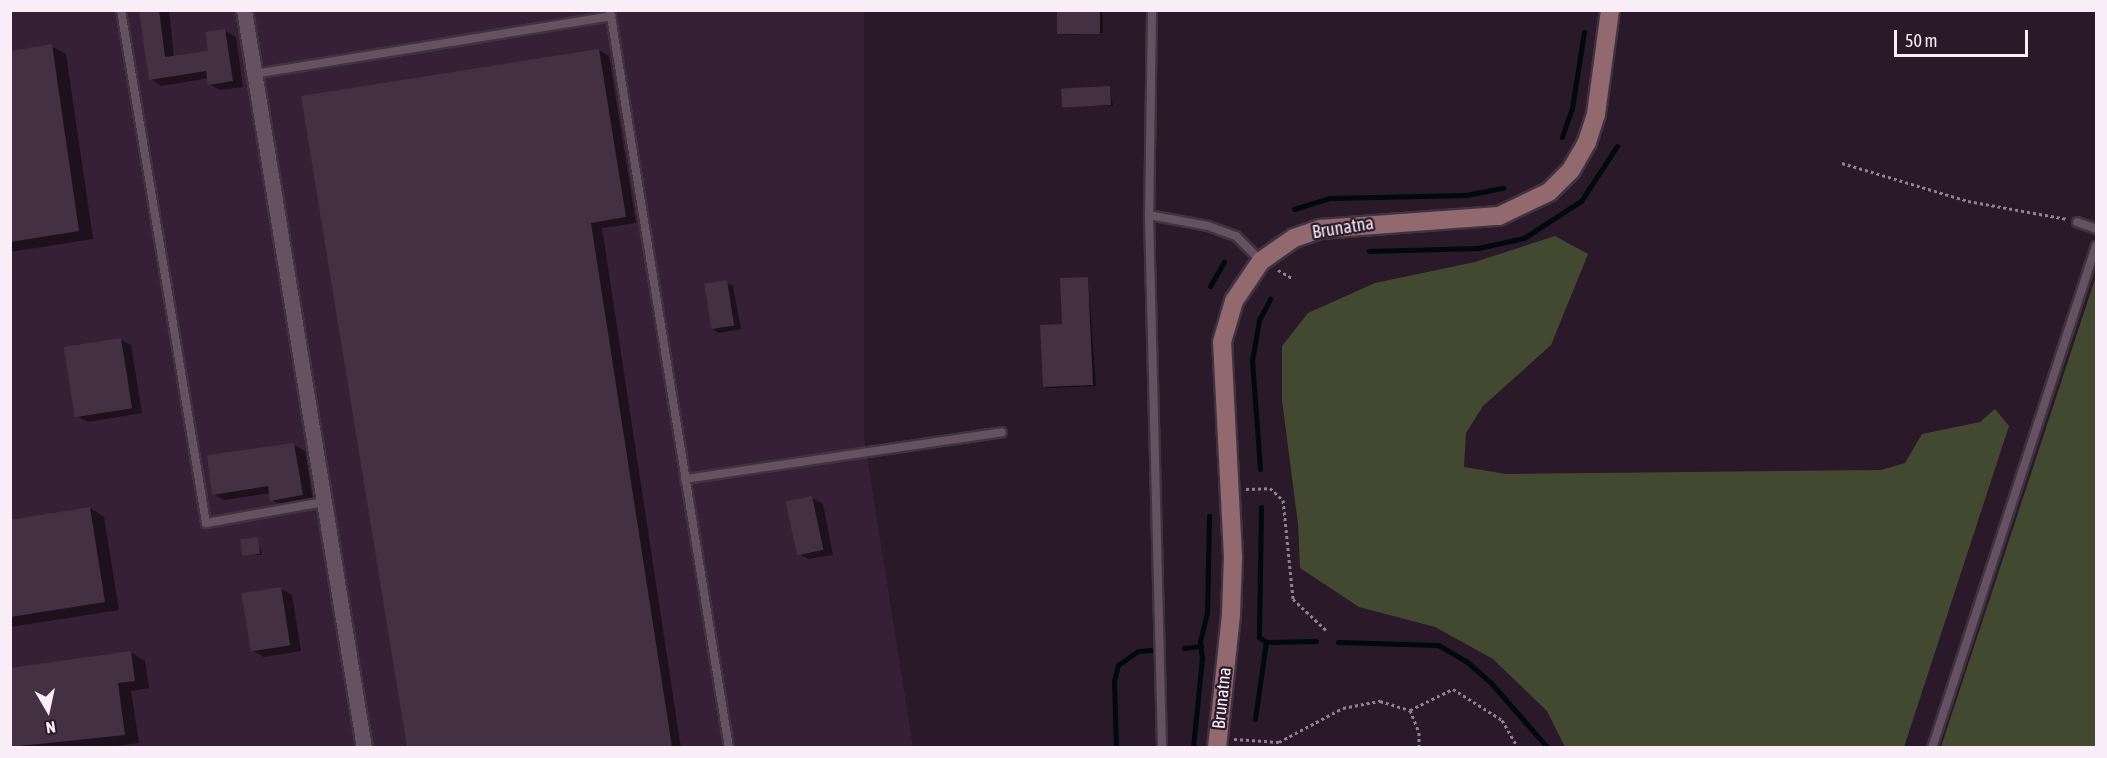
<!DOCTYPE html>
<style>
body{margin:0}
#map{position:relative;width:2107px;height:758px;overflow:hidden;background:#291929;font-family:"Asap Condensed",sans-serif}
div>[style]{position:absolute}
.built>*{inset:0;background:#352035}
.green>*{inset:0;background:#434931}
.shadow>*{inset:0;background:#0007}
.stream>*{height:5px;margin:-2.5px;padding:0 2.5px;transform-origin:2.5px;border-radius:2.5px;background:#00090d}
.building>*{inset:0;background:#443043;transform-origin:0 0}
.path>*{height:3px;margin-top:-1.5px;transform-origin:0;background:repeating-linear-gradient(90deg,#8f818f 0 3px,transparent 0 6px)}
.roads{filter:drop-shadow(2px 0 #40333f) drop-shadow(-2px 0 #40333f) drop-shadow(0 2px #40333f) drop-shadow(0 -2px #40333f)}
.lane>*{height:8px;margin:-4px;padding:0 4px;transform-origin:4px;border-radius:4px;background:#645263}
.street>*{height:15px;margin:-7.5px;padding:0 7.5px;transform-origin:7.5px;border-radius:7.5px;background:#645263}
.secondary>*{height:18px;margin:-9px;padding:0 9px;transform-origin:9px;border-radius:9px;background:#92696e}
span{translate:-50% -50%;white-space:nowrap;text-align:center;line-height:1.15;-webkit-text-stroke:4.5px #291929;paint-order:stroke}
.street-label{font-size:18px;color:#f9edf8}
.frame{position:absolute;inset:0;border:12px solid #f9edf8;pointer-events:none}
.north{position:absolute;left:18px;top:680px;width:60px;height:60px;-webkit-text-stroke:4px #291929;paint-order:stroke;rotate:171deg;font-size:16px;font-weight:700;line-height:24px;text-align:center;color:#f9edf8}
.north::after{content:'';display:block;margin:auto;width:21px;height:27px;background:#f9edf8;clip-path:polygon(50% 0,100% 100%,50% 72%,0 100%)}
.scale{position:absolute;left:1894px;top:30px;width:134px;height:27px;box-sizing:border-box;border:3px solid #f9edf8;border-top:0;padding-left:8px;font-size:18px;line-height:21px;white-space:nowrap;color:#f9edf8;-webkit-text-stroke:4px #291929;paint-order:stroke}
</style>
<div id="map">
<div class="built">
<i style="clip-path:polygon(10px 11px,864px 11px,864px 437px,913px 747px,11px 747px)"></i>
</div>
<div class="green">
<i style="clip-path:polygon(1555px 236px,1588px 254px,1551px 345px,1483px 406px,1466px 433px,1464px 467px,1506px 474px,1881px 470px,1905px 463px,1922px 434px,1980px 422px,1995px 409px,2009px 426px,1904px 747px,1565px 747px,1547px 711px,1493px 659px,1435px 627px,1359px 607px,1300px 568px,1298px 524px,1282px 400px,1282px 346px,1308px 313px,1375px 283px,1475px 262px)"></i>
<i style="clip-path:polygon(2096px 276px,2096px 747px,1941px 747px)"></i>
</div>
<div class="shadow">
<i style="clip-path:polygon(140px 10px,169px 10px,174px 57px,210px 52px,225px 31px,236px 37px,243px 87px,220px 90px,209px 84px,209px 78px,161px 86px,151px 79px)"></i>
<i style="clip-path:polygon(1059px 10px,1102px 10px,1103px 33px,1063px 35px)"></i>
<i style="clip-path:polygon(51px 46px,66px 54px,93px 239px,10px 252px,10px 52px)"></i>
<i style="clip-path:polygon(599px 50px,609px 56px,636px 223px,602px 228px,681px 748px,409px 748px,303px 97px)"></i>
<i style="clip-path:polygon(1109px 87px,1113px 106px,1063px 106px)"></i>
<i style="clip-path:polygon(1088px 278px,1096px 386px,1047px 388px,1044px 387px,1063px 325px)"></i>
<i style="clip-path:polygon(726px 282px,733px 286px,741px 329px,719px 333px,712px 329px)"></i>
<i style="clip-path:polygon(120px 339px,131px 345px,142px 413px,88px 422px,77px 416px)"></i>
<i style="clip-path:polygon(294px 445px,305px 451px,313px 501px,283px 506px,272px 500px,271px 493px,224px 500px,214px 494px)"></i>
<i style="clip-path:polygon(812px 498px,823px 504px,833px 555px,808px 559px,797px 553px)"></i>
<i style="clip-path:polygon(90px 508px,104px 517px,119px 610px,10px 627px,10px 521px)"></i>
<i style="clip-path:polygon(257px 539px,262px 555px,244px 555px)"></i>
<i style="clip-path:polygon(281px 589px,292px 595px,301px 651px,264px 657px,253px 651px)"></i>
<i style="clip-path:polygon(131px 652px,145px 661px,149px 688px,131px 691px,139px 743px,104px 748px,10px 748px,10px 669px)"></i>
</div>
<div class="stream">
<i style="left:1562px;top:137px;width:31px;rotate:-71deg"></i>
<i style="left:1572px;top:108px;width:77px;rotate:-81deg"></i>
<i style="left:1294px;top:209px;width:38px;rotate:-17deg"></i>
<i style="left:1330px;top:198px;width:136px;rotate:-1.3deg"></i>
<i style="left:1466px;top:195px;width:38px;rotate:-11deg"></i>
<i style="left:1369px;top:251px;width:109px;rotate:-1.6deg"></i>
<i style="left:1478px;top:248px;width:47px;rotate:-12.3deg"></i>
<i style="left:1524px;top:238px;width:68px;rotate:-33deg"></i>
<i style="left:1581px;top:201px;width:66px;rotate:-56.8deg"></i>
<i style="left:1210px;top:286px;width:28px;rotate:-60deg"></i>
<i style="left:1260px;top:469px;width:108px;rotate:-94.2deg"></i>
<i style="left:1252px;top:361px;width:42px;rotate:-80.3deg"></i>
<i style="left:1259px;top:320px;width:24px;rotate:-62deg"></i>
<i style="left:1261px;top:507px;width:130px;rotate:90.9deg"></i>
<i style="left:1259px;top:637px;width:9px;rotate:36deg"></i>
<i style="left:1266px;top:642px;width:50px;rotate:-1.1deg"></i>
<i style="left:1338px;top:642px;width:100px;rotate:1.7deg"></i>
<i style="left:1438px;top:645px;width:32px;rotate:30deg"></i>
<i style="left:1466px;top:661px;width:33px;rotate:41deg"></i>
<i style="left:1491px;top:683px;width:86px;rotate:48.8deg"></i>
<i style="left:1184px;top:648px;width:17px;rotate:-7deg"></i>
<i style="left:1255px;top:719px;width:78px;rotate:-81.9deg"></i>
<i style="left:1116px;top:748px;width:67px;rotate:-91.7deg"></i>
<i style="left:1114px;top:681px;width:16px;rotate:-76deg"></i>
<i style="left:1118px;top:665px;width:24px;rotate:-35deg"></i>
<i style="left:1138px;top:651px;width:13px;rotate:-4deg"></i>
<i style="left:1193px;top:748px;width:90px;rotate:-84.3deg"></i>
<i style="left:1202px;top:658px;width:17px;rotate:-97deg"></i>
<i style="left:1200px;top:641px;width:29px;rotate:-76deg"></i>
<i style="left:1207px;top:613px;width:97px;rotate:-88.8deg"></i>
</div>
<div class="building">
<i style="clip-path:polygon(139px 10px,159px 10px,165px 57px,208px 51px,205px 32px,225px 29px,233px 81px,208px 85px,206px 71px,149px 80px)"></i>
<i style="left:1057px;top:10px;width:43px;height:24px"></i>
<i style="clip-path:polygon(52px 44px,79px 231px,10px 242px,10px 51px)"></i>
<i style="clip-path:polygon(599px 49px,626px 217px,591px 223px,672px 747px,407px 747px,301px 96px)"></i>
<i style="left:1110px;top:86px;width:19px;height:49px;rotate:87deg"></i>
<i style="clip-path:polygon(1088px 277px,1093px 385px,1043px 387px,1040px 325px,1062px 324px,1060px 278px)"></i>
<i style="left:727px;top:280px;width:46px;height:23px;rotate:81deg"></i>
<i style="left:121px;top:338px;width:71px;height:58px;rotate:81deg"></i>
<i style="clip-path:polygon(294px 443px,303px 495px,270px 501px,268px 486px,212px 495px,207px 455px)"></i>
<i style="left:812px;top:496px;width:55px;height:27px;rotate:78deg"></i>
<i style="clip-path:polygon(90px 507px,105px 602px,10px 617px,10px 520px)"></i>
<i style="left:258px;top:537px;width:17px;height:18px;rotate:83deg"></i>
<i style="left:281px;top:587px;width:59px;height:40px;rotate:81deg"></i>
<i style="clip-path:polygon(131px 651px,135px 681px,118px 683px,125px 735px,10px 747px,10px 668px)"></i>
</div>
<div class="path">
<i style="left:1842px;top:163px;width:132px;rotate:16.8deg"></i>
<i style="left:1968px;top:201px;width:101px;rotate:10.3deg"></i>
<i style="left:1278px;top:270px;width:16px;rotate:30deg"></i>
<i style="left:1246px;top:489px;width:24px;rotate:-2deg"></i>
<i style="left:1270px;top:488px;width:18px;rotate:43deg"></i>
<i style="left:1283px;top:500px;width:100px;rotate:84.2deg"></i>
<i style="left:1293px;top:599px;width:45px;rotate:43.2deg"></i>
<i style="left:1410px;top:710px;width:48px;rotate:-26deg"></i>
<i style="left:1453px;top:689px;width:58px;rotate:32.3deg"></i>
<i style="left:1502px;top:720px;width:32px;rotate:60deg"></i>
<i style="left:1234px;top:739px;width:45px;rotate:3.8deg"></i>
<i style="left:1279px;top:742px;width:72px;rotate:-28deg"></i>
<i style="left:1343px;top:708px;width:38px;rotate:-11deg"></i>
<i style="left:1380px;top:701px;width:31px;rotate:17deg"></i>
<i style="left:1410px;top:710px;width:24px;rotate:68deg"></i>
<i style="left:1419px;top:732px;width:16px;rotate:90deg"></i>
</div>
<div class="roads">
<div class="lane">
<i style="left:121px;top:10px;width:520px;rotate:80.59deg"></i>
<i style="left:206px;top:523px;width:120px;rotate:-10.1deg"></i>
<i style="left:610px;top:10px;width:748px;rotate:80.84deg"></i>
<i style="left:1152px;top:10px;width:205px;rotate:90.8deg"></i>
<i style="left:1149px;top:215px;width:533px;rotate:88.6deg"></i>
<i style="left:254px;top:74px;width:362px;rotate:-9.2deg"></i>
<i style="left:1149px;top:215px;width:60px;rotate:10.6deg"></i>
<i style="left:1208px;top:226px;width:30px;rotate:20deg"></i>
<i style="left:1236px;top:236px;width:35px;rotate:45deg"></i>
<i style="left:2077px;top:222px;width:20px;rotate:20deg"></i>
<i style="left:685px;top:479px;width:320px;rotate:-8.4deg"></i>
<i style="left:1932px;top:748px;width:528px;rotate:-71.91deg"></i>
</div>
<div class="street">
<i style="left:244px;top:10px;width:748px;rotate:80.76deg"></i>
</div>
<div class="secondary">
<i style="left:1217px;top:748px;width:135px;rotate:-84deg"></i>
<i style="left:1231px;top:614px;width:57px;rotate:-88deg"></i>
<i style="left:1233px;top:557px;width:215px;rotate:-92.9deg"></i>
<i style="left:1222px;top:342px;width:43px;rotate:-73.7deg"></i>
<i style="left:1234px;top:301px;width:48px;rotate:-56deg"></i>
<i style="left:1261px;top:261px;width:40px;rotate:-34.9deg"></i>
<i style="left:1294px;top:238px;width:28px;rotate:-19deg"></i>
<i style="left:1320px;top:229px;width:179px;rotate:-4.2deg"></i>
<i style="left:1499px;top:216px;width:55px;rotate:-25.6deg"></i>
<i style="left:1549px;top:192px;width:31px;rotate:-45deg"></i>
<i style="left:1571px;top:170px;width:32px;rotate:-60deg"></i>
<i style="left:1587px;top:142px;width:29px;rotate:-72deg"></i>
<i style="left:1596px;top:114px;width:105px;rotate:-82.3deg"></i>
</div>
</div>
<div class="street-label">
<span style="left:1343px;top:228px;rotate:-9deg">Brunatna</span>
<span style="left:1222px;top:698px;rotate:-84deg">Brunatna</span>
</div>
<div class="frame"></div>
<div class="north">N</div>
<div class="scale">50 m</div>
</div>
